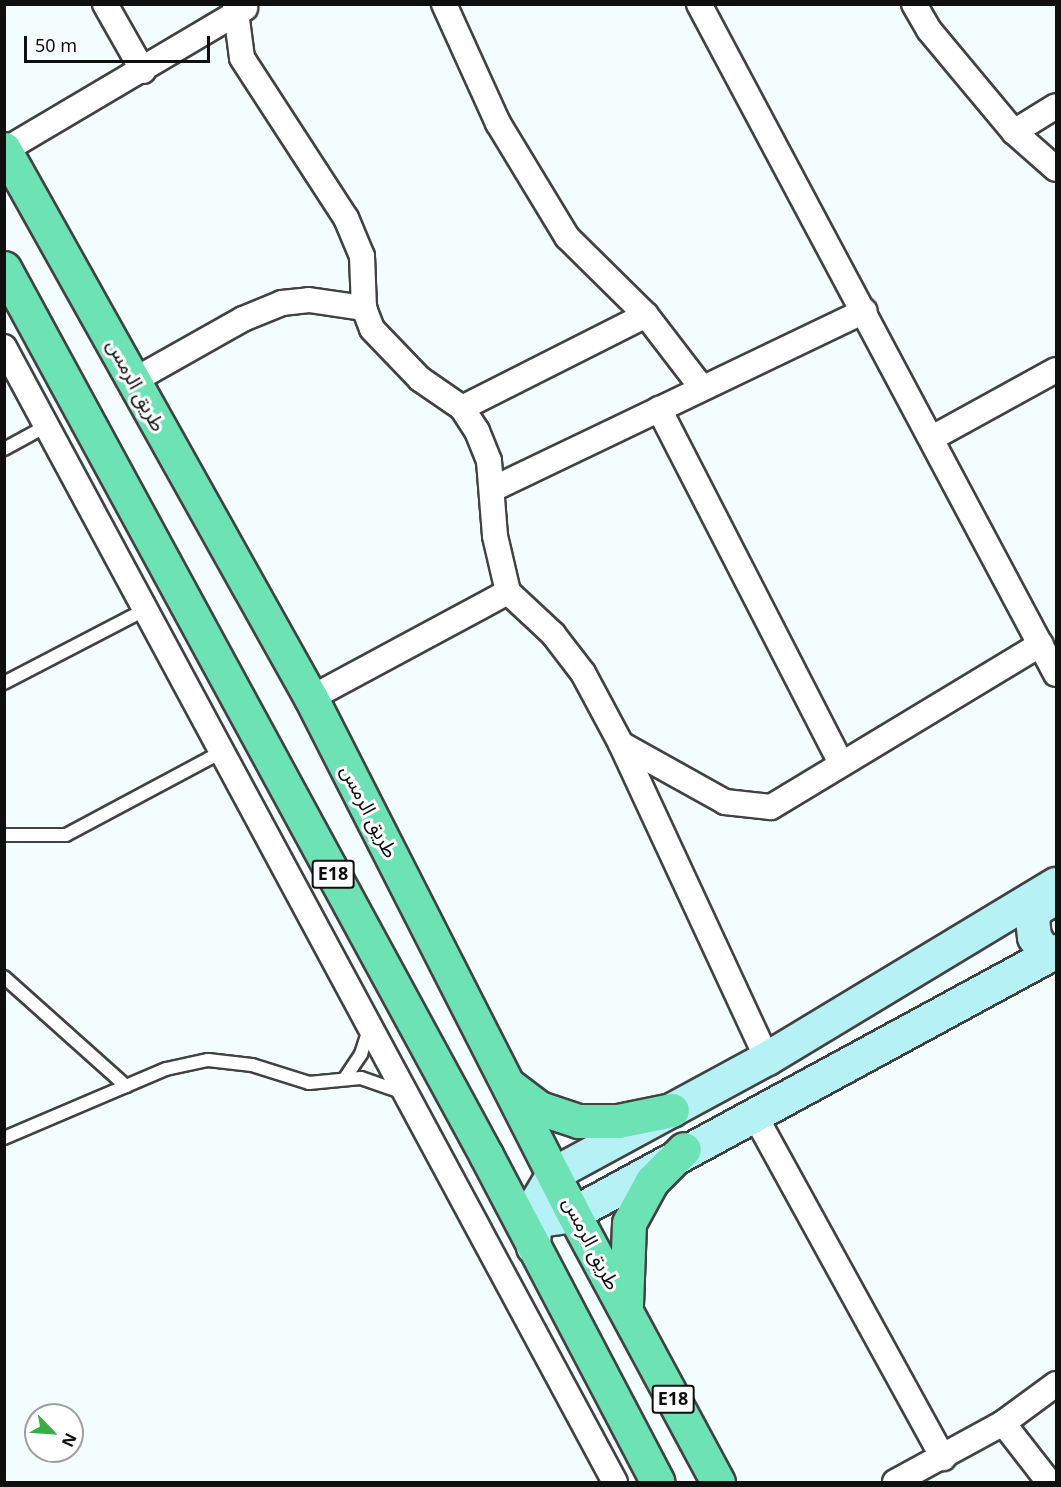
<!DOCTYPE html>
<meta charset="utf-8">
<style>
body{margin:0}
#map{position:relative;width:1061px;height:1487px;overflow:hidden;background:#f3fdfd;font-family:Georgia,"Noto Sans Arabic",serif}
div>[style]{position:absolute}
.roads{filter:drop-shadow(2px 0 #424242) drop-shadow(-2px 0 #424242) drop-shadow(0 2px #424242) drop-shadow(0 -2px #424242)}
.lane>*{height:12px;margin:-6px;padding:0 6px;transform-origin:6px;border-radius:6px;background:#fff}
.street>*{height:24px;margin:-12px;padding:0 12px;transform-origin:12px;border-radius:12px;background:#fff}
.secondary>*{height:33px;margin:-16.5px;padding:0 16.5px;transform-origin:16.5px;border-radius:16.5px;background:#b6f1f5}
.highway>*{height:33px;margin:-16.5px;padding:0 16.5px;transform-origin:16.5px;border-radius:16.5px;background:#6de2b5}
span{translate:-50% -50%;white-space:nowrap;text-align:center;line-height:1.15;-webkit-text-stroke:6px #fff;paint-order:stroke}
.shield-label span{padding:2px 4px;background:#fff;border:2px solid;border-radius:4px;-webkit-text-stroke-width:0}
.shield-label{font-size:18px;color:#0f0f0f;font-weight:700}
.street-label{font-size:20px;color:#0f0f0f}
.frame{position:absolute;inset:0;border:6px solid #0f0f0f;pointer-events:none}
.north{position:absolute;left:24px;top:1403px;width:60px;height:60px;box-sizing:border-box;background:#fff;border:2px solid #9f9f9f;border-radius:50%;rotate:115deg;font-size:16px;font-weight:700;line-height:24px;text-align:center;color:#0f0f0f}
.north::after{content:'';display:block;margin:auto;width:21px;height:27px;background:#38ae46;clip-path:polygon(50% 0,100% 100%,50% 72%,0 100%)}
.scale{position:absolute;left:24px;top:36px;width:186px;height:27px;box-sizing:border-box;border:3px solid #0f0f0f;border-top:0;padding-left:8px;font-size:18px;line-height:21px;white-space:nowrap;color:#0f0f0f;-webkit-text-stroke:4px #fff;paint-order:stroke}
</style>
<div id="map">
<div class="roads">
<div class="lane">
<i style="left:4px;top:449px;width:50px;rotate:-28.6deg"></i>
<i style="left:4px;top:683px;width:160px;rotate:-27.5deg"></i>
<i style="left:4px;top:835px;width:62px"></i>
<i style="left:66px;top:835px;width:178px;rotate:-28.1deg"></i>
<i style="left:4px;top:977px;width:164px;rotate:41.8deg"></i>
<i style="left:345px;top:1078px;width:29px;rotate:-56deg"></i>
<i style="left:361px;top:1054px;width:26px;rotate:-72deg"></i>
<i style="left:4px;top:1138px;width:176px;rotate:-23.1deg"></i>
<i style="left:166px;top:1069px;width:43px;rotate:-12.1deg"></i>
<i style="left:208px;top:1060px;width:44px;rotate:6.5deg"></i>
<i style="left:252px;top:1065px;width:60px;rotate:17.5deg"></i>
<i style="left:309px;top:1083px;width:52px;rotate:-5.5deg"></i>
<i style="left:361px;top:1078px;width:42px;rotate:19.3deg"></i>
</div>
<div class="street">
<i style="left:105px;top:4px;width:77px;rotate:60.4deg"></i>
<i style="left:235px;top:4px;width:54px;rotate:82.6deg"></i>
<i style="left:242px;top:58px;width:191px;rotate:57deg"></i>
<i style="left:346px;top:218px;width:41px;rotate:67.2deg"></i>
<i style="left:362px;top:256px;width:52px;rotate:87.8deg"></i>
<i style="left:364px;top:308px;width:22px;rotate:69deg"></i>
<i style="left:372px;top:329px;width:69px;rotate:46.2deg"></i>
<i style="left:420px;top:379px;width:51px;rotate:34.6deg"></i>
<i style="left:462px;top:408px;width:27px;rotate:57deg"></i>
<i style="left:477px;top:431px;width:32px;rotate:68deg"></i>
<i style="left:489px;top:461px;width:75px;rotate:85.4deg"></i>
<i style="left:495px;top:536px;width:57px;rotate:76.9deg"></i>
<i style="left:508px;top:592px;width:62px;rotate:43deg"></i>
<i style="left:553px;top:634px;width:49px;rotate:52.4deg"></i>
<i style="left:583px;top:673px;width:81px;rotate:61.8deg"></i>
<i style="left:621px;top:744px;width:346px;rotate:65.1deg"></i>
<i style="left:444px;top:4px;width:131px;rotate:65.6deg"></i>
<i style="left:498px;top:123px;width:133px;rotate:58.8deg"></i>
<i style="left:567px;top:237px;width:111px;rotate:44.6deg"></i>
<i style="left:646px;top:315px;width:92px;rotate:52.5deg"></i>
<i style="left:699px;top:4px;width:759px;rotate:61.95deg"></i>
<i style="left:914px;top:4px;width:30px;rotate:60deg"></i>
<i style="left:929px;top:30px;width:133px;rotate:50.2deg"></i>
<i style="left:1014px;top:132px;width:56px;rotate:41.4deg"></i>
<i style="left:1014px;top:132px;width:49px;rotate:-31.8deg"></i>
<i style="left:5px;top:150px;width:279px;rotate:-30.6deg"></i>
<i style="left:4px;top:347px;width:1289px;rotate:61.71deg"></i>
<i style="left:133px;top:381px;width:126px;rotate:-29.4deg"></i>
<i style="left:243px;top:319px;width:42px;rotate:-22.3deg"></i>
<i style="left:282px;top:303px;width:27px;rotate:-6deg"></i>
<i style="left:309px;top:300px;width:56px;rotate:8.3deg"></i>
<i style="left:462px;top:408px;width:206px;rotate:-26.8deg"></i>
<i style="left:659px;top:409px;width:398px;rotate:62.8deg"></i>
<i style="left:934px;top:437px;width:139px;rotate:-28.8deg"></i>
<i style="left:493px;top:489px;width:412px;rotate:-25.6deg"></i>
<i style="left:311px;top:698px;width:224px;rotate:-28.3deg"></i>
<i style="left:621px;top:744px;width:119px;rotate:29.1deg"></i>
<i style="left:725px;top:802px;width:46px;rotate:6.2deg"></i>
<i style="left:771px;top:807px;width:315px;rotate:-31.1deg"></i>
<i style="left:753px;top:1112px;width:395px;rotate:61.2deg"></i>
<i style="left:1003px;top:1423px;width:75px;rotate:52.1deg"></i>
<i style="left:895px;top:1482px;width:123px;rotate:-28.6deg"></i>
<i style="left:1003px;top:1423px;width:66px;rotate:-36.3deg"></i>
</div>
<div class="secondary">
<i style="left:1047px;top:956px;width:23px;rotate:-124deg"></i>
<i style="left:1034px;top:937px;width:19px;rotate:-96deg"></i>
<i style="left:1032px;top:918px;width:11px;rotate:-63deg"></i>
<i style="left:1037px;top:908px;width:22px;rotate:-30deg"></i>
<i style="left:516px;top:1211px;width:31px;rotate:15deg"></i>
<i style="left:546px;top:1219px;width:22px;rotate:-8deg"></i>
<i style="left:568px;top:1216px;width:555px;rotate:-28.5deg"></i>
<i style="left:533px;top:1247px;width:43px;rotate:-87.3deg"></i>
<i style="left:535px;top:1204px;width:35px;rotate:-59deg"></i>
<i style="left:553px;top:1174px;width:243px;rotate:-28.5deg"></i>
<i style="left:767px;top:1058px;width:337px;rotate:-31.1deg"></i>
</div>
<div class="highway">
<i style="left:4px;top:149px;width:629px;rotate:60.79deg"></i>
<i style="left:311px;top:698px;width:578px;rotate:63.04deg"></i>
<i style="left:573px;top:1213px;width:306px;rotate:61.7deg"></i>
<i style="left:4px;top:268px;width:1010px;rotate:61.48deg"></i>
<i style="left:486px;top:1155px;width:369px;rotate:62.3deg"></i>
<i style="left:510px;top:1086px;width:36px;rotate:37deg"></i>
<i style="left:539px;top:1108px;width:41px;rotate:18.4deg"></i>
<i style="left:578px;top:1121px;width:40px"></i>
<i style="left:618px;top:1121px;width:55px;rotate:-11.5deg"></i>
<i style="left:626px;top:1305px;width:82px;rotate:-87.9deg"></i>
<i style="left:629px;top:1223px;width:48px;rotate:-61.3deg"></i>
<i style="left:652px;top:1181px;width:45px;rotate:-45deg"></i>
</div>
</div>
<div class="shield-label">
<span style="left:333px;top:874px">E18</span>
<span style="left:673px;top:1399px">E18</span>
</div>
<div class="street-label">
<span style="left:135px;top:386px;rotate:62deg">طريق الرمس</span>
<span style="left:368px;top:812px;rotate:63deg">طريق الرمس</span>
<span style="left:590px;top:1244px;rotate:63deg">طريق الرمس</span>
</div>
<div class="frame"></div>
<div class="north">N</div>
<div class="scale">50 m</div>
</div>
